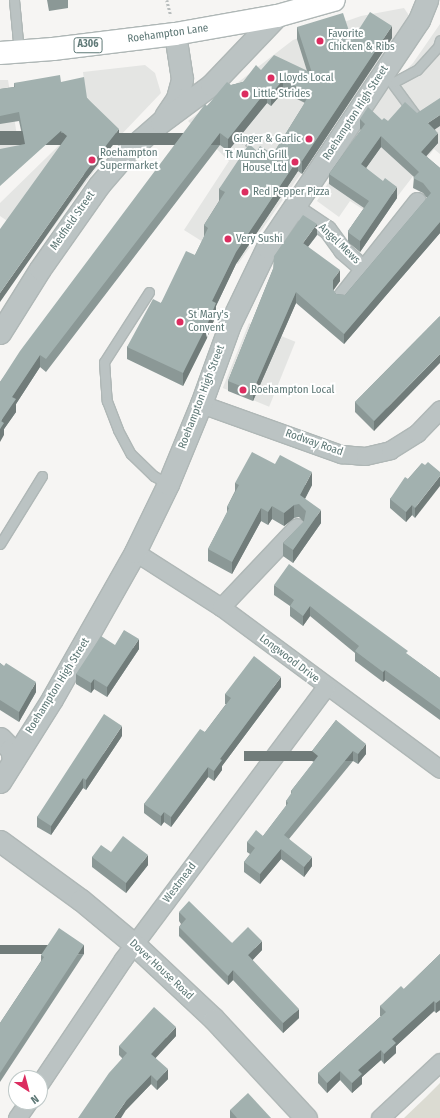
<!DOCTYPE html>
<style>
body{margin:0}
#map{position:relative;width:440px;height:1118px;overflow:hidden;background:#f6f5f3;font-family:"Fira Sans Condensed",sans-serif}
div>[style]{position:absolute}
.built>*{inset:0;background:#e4e5e3;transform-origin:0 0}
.green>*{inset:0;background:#dbdbd2}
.path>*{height:2.5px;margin-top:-1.25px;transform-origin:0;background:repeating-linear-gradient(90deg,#b8bdbd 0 2px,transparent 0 4px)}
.roads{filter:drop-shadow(1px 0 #afb7b6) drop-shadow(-1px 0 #afb7b6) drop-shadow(0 1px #afb7b6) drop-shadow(0 -1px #afb7b6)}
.service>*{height:9px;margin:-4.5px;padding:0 4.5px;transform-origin:4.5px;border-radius:4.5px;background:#bbc3c3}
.minor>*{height:17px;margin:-8.5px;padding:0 8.5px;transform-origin:8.5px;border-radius:8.5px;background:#bbc3c3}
.tertiary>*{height:21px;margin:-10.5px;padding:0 10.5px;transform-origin:10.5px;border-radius:10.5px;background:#bbc3c3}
.trunk>*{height:22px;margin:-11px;padding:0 11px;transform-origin:11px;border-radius:11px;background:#fff}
.wall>*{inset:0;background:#8b9896}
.shaded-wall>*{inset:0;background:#717c7a;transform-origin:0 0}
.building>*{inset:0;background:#a2b1af}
.dots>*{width:11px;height:11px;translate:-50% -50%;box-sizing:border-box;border:2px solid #fff;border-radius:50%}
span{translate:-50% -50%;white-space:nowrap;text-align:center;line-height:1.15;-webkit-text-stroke:4px #fff;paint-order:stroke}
.shield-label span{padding:1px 3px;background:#fff;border:1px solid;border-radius:3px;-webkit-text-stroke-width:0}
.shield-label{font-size:10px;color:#5e7876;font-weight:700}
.street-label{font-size:11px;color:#5e7876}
.poi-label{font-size:11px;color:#5e7876}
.left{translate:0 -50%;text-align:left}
.right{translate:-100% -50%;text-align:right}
.north{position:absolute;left:8px;top:1070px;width:40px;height:40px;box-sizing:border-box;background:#fff;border:1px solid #bfc9c8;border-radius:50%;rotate:144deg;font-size:11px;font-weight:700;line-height:16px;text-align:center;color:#5e7876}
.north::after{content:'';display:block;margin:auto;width:14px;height:18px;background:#dc2d60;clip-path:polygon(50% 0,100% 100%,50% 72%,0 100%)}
</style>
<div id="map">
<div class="built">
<i style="clip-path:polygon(404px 8px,410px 17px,238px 264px,184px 230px,229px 161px,188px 121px,293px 40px,361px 16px)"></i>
<i style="clip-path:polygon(440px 24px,440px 154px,434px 149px,397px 197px,385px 189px,364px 210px,350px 201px,339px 217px,317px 201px,383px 94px,413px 63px)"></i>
<i style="clip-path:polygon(145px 65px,155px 73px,161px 93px,119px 137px,41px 244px,0 216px,0 203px,93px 112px,87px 106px,83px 72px)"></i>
<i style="clip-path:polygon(0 80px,8px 80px,19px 148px,0 151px)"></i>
<i style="left:249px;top:323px;width:50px;height:70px;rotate:22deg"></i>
</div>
<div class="green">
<i style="clip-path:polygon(440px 1083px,440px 1118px,404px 1118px,425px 1098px)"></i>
</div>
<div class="path">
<i style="left:167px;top:0;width:16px;rotate:76deg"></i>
<i style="left:236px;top:137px;width:17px;rotate:36deg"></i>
</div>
<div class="roads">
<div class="service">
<i style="left:14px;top:0;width:52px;rotate:84.5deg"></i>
<i style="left:389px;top:79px;width:47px;rotate:53.6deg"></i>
<i style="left:394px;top:82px;width:26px;rotate:-28deg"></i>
<i style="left:417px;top:70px;width:31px;rotate:-48deg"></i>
<i style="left:438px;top:47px;width:7px;rotate:-74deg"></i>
<i style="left:149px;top:292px;width:83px;rotate:122.7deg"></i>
<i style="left:104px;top:362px;width:39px;rotate:86deg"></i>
<i style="left:107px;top:401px;width:31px;rotate:69deg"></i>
<i style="left:118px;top:430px;width:27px;rotate:62deg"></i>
<i style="left:131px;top:454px;width:32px;rotate:44deg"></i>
<i style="left:154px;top:476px;width:16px;rotate:30deg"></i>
<i style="left:0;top:544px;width:80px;rotate:-58.3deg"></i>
</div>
<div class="minor">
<i style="left:294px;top:207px;width:40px;rotate:34deg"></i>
<i style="left:327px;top:229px;width:26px;rotate:54deg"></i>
<i style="left:342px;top:250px;width:28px;rotate:41deg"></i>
<i style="left:342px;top:296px;width:121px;rotate:-51.7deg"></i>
<i style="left:201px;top:404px;width:149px;rotate:19.7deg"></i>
<i style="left:341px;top:454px;width:24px;rotate:5deg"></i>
<i style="left:365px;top:456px;width:26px;rotate:-13deg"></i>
<i style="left:390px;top:450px;width:32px;rotate:-32deg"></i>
<i style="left:417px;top:433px;width:33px;rotate:-46deg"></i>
<i style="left:135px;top:552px;width:102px;rotate:32.6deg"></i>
<i style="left:221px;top:607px;width:272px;rotate:36.5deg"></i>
<i style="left:221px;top:607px;width:110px;rotate:-46.5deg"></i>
<i style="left:40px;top:1083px;width:149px;rotate:-56.2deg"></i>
<i style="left:123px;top:959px;width:339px;rotate:-53.3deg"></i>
<i style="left:17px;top:1118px;width:19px;rotate:-55deg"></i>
<i style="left:380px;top:1118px;width:82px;rotate:-43deg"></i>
</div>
<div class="tertiary">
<i style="left:165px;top:116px;width:22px;rotate:-56deg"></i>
<i style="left:177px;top:98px;width:20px;rotate:-75deg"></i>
<i style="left:182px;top:79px;width:46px;rotate:-98.8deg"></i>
<i style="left:0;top:333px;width:75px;rotate:-58deg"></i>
<i style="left:40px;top:269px;width:103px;rotate:-54.9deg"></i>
<i style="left:99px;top:185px;width:46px;rotate:-49.4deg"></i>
<i style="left:129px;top:150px;width:43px;rotate:-41.2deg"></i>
<i style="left:161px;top:122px;width:62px;rotate:-36.5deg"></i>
<i style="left:211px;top:85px;width:95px;rotate:-46.3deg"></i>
<i style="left:0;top:738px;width:16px;rotate:45deg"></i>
<i style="left:11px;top:749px;width:10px;rotate:79deg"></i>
<i style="left:0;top:782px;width:98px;rotate:-57.9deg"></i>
<i style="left:52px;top:699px;width:169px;rotate:-60.5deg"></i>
<i style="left:135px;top:552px;width:76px;rotate:-64.1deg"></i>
<i style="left:168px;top:484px;width:87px;rotate:-67.6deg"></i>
<i style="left:201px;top:404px;width:85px;rotate:-70.1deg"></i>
<i style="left:230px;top:324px;width:85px;rotate:-64.3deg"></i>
<i style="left:267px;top:247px;width:273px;rotate:-56.2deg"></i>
<i style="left:419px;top:20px;width:22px;rotate:-68deg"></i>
<i style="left:0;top:841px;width:100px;rotate:36.1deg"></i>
<i style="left:81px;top:900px;width:70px;rotate:39.8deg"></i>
<i style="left:135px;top:945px;width:108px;rotate:43.1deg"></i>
<i style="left:214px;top:1019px;width:135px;rotate:47.1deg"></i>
</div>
<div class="trunk">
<i style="left:0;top:53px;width:53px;rotate:-4.3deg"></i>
<i style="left:53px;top:49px;width:123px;rotate:-7deg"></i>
<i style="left:175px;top:34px;width:104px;rotate:-10deg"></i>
<i style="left:277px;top:16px;width:59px;rotate:-15.7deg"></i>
</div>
</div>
<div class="wall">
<i style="clip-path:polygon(47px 0,68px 0,68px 8px,49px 11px)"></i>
<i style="clip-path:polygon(297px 27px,352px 40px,392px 38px,302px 174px,298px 171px,236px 264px,216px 306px,216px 315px,207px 338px,183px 386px,127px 359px,127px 347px,161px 303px,195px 255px,204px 237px,204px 225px,219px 201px,219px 189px,257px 151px,273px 154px,301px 109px,305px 103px,283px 92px,271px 106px,267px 103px,228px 151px,220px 145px,46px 372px,40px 367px,16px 404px,16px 412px,4px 429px,4px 435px,0 382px,207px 106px,231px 85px,243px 82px,261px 70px,307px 71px,297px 39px)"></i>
<i style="clip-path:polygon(61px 82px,87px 98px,119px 137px,87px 178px,63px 142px,61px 140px,24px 144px,19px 121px,0 124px,0 89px,14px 87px,14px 83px)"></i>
<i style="clip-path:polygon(360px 119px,382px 120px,435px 129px,438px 143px,426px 156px,440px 168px,440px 233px,344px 344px,296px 303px,253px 401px,228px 391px,228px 381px,273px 269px,317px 235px,308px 247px,340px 281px,333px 290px,336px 294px,345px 295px,427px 198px,423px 193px,413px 188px,414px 177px,381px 147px,366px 168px,397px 198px,360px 252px,349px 243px,348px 241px,348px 231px,364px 208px,329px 184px,329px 174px,361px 130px,360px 129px)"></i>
<i style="clip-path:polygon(440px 316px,374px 431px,355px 412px,355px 402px)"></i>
<i style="clip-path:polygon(422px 463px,415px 518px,412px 515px,406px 522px,390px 508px,390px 499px,408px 479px)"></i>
<i style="clip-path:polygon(235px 483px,312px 485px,305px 499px,321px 523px,293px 563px,283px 556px,283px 543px,304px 522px,299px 517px,294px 518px,284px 526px,272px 519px,268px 525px,261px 521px,232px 574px,208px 561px,208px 549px,227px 513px,227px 507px,235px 491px)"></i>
<i style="clip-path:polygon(274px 585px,408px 655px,440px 678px,440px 720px,385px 680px,383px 682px,355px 661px,355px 653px,310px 616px,303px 626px,290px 616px,290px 606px,274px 595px)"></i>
<i style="clip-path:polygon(115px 645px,139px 649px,107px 697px,94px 689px,91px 693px,76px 684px,76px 674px)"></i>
<i style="clip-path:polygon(0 663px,36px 692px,19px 722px,0 710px)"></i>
<i style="clip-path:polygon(281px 687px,222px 766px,222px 770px,214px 781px,208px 777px,171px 827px,164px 822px,161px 826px,144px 813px,144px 804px,205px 732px,226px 704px,225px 704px,225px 694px)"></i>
<i style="clip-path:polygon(336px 720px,366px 754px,358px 764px,353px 761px,289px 839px,312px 866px,304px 877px,281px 859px,260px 884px,244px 872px,244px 862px,250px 854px,247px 852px,247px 842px,263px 836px,286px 806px,286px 801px,291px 795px,291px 791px,314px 762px,312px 761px,312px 751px)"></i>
<i style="clip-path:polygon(122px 736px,86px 790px,83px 788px,51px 835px,37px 827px,37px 817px)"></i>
<i style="clip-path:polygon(111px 852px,148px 865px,126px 893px,92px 867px,92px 857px)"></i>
<i style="clip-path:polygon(179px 912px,232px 943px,262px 950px,252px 960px,299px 1018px,283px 1033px,233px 980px,228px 985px,179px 936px,179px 927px,181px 924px,179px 921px)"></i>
<i style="clip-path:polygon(84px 954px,0 1082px,0 1023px,41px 961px,41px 955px)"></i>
<i style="clip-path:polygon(440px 954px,440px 1010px,436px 1013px,434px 1011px,396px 1046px,396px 1053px,384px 1064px,381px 1060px,362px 1077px,362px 1084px,352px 1093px,340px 1080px,327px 1093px,318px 1083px,318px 1073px,381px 1016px,380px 1016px,380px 1006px,404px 989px)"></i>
<i style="clip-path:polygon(176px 1036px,155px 1058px,168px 1079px,157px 1090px,151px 1084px,126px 1110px,122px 1058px,119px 1055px,119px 1046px)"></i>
<i style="clip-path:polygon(230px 1110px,271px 1118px,230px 1118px)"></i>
</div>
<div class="shaded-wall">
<i style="clip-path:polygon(392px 26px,392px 38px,302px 174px,302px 161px)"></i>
<i style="clip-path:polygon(283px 80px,283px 92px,271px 106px,271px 94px)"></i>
<i style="clip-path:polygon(267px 90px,267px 103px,228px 151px,228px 139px)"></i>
<i style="clip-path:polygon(440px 115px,440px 126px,428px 134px,428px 123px)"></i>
<i style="clip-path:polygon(119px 129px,119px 137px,87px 178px,0 302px,0 293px,87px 170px)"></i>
<i style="left:61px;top:131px;width:9px;height:82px;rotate:90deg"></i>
<i style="left:220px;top:133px;width:12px;height:285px;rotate:90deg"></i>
<i style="clip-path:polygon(438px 133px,438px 143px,421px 162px,421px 152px)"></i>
<i style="clip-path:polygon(381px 136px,381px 147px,361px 175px,361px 164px)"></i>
<i style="clip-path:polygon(298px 159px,298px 171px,236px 264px,216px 306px,216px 315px,207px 338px,183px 386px,183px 373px,212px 301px,236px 252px)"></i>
<i style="clip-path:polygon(397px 187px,397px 198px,360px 252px,360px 241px)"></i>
<i style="clip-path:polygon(440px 222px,440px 233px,344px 344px,344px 334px)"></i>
<i style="clip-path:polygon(317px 224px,317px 235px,303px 253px,303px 243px)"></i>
<i style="clip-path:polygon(340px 270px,340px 281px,333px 291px,333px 280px)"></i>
<i style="clip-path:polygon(296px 292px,296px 303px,253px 401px,253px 391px)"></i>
<i style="clip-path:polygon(440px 354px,440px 363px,374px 431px,374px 421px)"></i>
<i style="clip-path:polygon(40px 355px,40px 367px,16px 404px,16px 412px,4px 429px,4px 435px,0 442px,0 429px,1px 421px,12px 397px)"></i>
<i style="clip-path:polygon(312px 472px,312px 485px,301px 506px,300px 495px)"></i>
<i style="clip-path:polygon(440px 476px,440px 486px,415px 518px,415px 508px)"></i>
<i style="clip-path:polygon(294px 505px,294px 518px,284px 526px,284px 513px)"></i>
<i style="clip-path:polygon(412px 505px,412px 515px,406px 522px,406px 512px)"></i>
<i style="clip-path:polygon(272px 506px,272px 519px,268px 525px,268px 512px)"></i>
<i style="clip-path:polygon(261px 508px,261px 521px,232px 574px,232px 562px)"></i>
<i style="clip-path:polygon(321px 510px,321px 523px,293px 563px,293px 550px)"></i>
<i style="clip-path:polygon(310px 606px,310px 616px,303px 626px,303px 616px)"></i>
<i style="clip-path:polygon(139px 639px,139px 649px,107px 697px,107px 687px)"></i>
<i style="clip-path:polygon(385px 670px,385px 680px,383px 682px,383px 672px)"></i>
<i style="clip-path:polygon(281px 677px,281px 687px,222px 766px,222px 770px,214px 781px,214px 771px,220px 759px)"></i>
<i style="clip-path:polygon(94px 679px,94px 689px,91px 693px,91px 683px)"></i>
<i style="clip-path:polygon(36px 682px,36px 692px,19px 722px,19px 712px)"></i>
<i style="clip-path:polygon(122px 726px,122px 736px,86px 790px,86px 780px)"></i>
<i style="clip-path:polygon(366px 744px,366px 754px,358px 764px,358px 754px)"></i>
<i style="left:353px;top:751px;width:10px;height:109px;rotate:90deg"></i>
<i style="clip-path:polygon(208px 767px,208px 777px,171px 827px,171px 817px)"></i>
<i style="clip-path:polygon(83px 778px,83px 788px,51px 835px,51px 826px)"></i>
<i style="clip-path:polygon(164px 812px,164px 822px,161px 826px,161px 816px)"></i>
<i style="clip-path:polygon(281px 849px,281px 859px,260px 884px,260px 874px)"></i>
<i style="clip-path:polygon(148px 855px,148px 865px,126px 893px,126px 883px)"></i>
<i style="clip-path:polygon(312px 857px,312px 866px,304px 877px,304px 867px)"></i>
<i style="clip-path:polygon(262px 941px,262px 950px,248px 965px,248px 955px)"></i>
<i style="left:84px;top:945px;width:9px;height:153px;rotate:90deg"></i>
<i style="clip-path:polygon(233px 970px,233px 980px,228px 985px,228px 976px)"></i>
<i style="clip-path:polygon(440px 1000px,440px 1010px,436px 1013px,436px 1003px)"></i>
<i style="clip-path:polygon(434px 1001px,434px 1011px,396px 1046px,396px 1053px,384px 1064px,384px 1054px,392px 1039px)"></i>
<i style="clip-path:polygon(299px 1009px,299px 1018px,283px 1033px,283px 1023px)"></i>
<i style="clip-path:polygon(176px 1027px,176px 1036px,151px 1063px,151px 1054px)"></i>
<i style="clip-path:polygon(381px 1050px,381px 1060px,362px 1077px,362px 1084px,352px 1093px,352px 1083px,358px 1070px)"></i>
<i style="clip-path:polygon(168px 1069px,168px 1079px,157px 1090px,157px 1081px)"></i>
<i style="clip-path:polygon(340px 1071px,340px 1080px,327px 1093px,327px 1083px)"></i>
<i style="clip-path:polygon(151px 1075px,151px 1084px,126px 1110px,121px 1118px,114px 1118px,126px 1101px)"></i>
</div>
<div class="building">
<i style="clip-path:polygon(370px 12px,392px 26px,302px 161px,298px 159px,236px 252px,212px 301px,216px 303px,207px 325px,183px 373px,127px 347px,153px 299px,161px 303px,186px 251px,195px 255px,208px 228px,204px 225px,225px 192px,219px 189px,249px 144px,257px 151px,260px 146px,273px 154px,301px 109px,310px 93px,283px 80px,271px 94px,267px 90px,228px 139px,220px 133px,46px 359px,40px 355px,12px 397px,16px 399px,1px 421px,4px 423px,0 429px,0 382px,20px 351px,205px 104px,207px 106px,227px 82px,231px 85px,243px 82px,256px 65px,261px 70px,274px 55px,312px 73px,297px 27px,343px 13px,352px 40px)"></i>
<i style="clip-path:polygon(60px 75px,61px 82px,84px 77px,87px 98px,119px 129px,87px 170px,0 293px,0 229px,67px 136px,61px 131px,0 186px,0 149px,25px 144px,19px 112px,0 116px,0 89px,15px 87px,14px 83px)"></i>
<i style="clip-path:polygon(440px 98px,440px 115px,428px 123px,438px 133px,421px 152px,440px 168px,440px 222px,344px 334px,296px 292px,253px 391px,228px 381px,273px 269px,274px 256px,303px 215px,317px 224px,303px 243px,340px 270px,333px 280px,333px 289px,336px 294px,345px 295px,431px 193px,423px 183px,413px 178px,419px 172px,381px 136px,361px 164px,383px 181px,385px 178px,397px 187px,360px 241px,349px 233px,348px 231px,369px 201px,329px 174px,365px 124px,360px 119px,368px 107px,382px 120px,384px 118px,388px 121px,405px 102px,417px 113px)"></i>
<i style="clip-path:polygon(440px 316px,440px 354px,374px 421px,355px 402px)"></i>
<i style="clip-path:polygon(252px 452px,275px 464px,280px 455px,312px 472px,300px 495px,321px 510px,293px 550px,283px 543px,304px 521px,306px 511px,299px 504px,294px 505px,284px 513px,272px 506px,268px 512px,261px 508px,232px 562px,208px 549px,229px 508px,227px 507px,239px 485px,235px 483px)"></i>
<i style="clip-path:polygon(428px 462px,440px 472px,440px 476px,415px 508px,412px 505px,406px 512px,390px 499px,405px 477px,408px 479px,422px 463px,425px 465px)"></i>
<i style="clip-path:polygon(289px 564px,408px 651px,406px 653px,440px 678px,440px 710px,385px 670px,383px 672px,355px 651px,359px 646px,310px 606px,303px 616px,290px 606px,294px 600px,274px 585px)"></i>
<i style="clip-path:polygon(124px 630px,139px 639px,107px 687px,94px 679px,91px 683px,76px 674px,101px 636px,115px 645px)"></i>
<i style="clip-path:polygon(254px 656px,281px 677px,220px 759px,222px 760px,214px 771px,208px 767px,171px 817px,164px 812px,161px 816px,144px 804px,200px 729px,205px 732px,231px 698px,225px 694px)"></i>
<i style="clip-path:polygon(0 663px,4px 666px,6px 663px,36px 682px,19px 712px,0 700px)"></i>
<i style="clip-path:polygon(104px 714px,122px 726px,86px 780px,83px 778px,51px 826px,37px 817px)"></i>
<i style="clip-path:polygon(336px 720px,366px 744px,358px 754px,353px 751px,284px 835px,312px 857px,304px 867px,281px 849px,260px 874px,244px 862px,255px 848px,247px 842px,256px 830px,263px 836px,288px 803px,286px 801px,292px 792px,291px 791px,318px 756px,312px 751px)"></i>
<i style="clip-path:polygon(123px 836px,148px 855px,126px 883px,92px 857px,101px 845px,111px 852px)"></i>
<i style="clip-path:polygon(189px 901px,232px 943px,248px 927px,262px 941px,248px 955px,299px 1009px,283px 1023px,233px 970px,228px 976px,179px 927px,186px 919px,179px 912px)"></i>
<i style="clip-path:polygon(59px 928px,84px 945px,0 1073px,0 1023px,44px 957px,41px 955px)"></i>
<i style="clip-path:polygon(440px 954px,440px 1000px,436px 1003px,434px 1001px,392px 1039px,396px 1043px,384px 1054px,381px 1050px,358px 1070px,362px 1074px,352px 1083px,340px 1071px,327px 1083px,318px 1073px,386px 1012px,380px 1006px,401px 986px,404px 989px)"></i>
<i style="clip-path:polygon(154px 1007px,176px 1027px,151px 1054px,168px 1069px,157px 1081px,151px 1075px,126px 1101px,114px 1118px,78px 1118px,109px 1073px,127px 1053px,119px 1046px)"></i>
<i style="clip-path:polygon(248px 1093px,271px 1118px,237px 1118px,230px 1110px)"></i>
</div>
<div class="dots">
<i style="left:320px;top:41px;background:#dc2d60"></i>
<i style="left:271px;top:78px;background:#dc2d60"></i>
<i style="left:245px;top:94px;background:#dc2d60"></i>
<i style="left:309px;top:139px;background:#dc2d60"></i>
<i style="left:92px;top:160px;background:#dc2d60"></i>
<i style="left:295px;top:162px;background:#dc2d60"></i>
<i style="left:245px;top:192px;background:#dc2d60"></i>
<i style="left:228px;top:239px;background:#dc2d60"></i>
<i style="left:180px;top:322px;background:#dc2d60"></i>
<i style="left:243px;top:390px;background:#dc2d60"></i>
</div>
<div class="shield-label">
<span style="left:88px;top:45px">A306</span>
</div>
<div class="street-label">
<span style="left:168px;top:34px;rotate:-8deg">Roehampton Lane</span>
<span style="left:356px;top:113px;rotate:-57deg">Roehampton High Street</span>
<span style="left:73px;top:221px;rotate:-55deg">Medfield Street</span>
<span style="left:339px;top:244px;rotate:44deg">Angel Mews</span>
<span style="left:202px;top:397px;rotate:-69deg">Roehampton High Street</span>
<span style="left:314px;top:443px;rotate:19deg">Rodway Road</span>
<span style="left:289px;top:659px;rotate:37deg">Longwood Drive</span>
<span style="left:58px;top:686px;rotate:-58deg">Roehampton High Street</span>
<span style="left:180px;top:883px;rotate:-53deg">Westmead</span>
<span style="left:161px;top:970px;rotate:43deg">Dover House Road</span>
</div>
<div class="poi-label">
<span class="left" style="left:328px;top:41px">Favorite<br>Chicken &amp; Ribs</span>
<span class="left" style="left:279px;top:78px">Lloyds Local</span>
<span class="left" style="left:253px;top:94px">Little Strides</span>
<span class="right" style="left:301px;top:139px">Ginger &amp; Garlic</span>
<span class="left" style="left:100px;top:160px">Roehampton<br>Supermarket</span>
<span class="right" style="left:287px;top:162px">Tt Munch Grill<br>House Ltd</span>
<span class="left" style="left:253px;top:192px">Red Pepper Pizza</span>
<span class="left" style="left:236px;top:239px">Very Sushi</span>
<span class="left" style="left:188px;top:322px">St Mary's<br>Convent</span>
<span class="left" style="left:251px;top:390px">Roehampton Local</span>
</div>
<div class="north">N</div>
</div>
